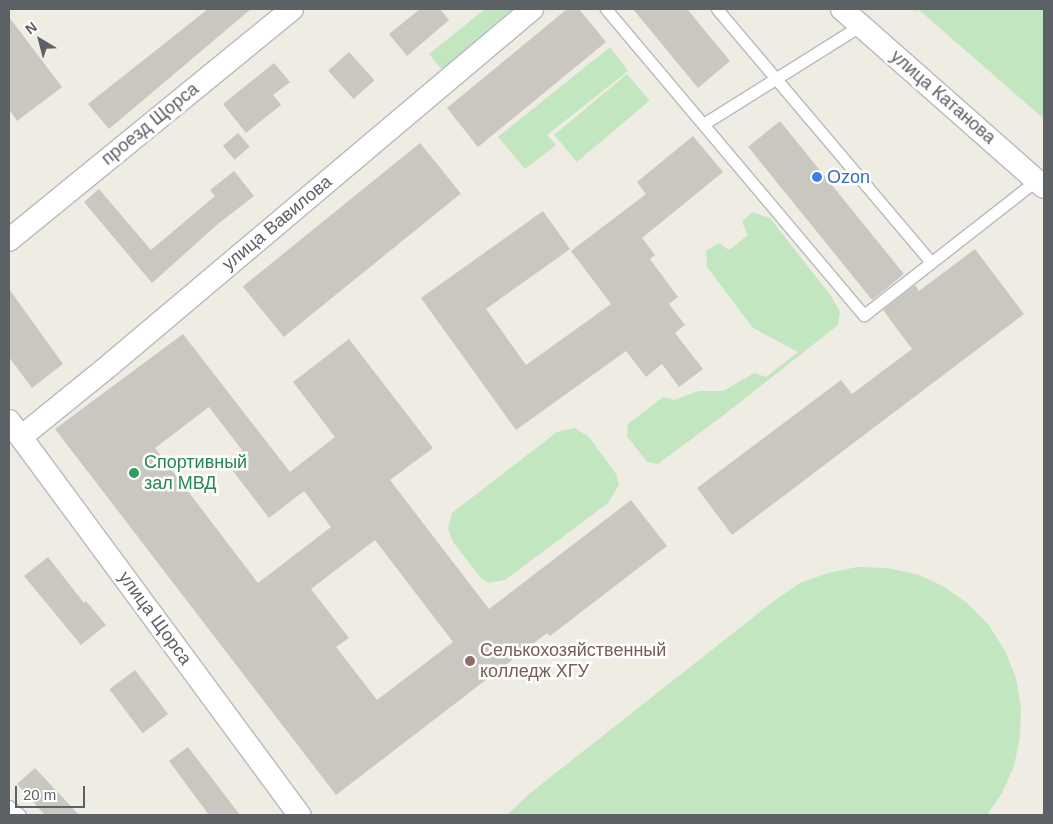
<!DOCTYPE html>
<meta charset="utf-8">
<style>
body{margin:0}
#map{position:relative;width:1053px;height:824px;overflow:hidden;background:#efece4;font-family:Helvetica,sans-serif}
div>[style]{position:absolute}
.green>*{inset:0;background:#c2e7c0;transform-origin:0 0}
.building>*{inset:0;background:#cac7c1;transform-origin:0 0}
.path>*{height:3px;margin-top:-1.5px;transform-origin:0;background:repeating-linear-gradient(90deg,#99c9a5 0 5px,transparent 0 7.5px)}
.roads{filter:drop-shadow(1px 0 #b7babf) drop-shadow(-1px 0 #b7babf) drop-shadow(0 1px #b7babf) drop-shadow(0 -1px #b7babf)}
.lane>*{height:11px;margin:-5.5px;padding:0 5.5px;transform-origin:5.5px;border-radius:5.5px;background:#fff}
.street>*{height:22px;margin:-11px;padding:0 11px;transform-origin:11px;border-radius:11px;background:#fff}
.dots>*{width:14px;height:14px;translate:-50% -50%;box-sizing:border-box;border:2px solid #fff;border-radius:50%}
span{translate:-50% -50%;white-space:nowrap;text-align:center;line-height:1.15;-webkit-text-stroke:5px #fff;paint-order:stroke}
.street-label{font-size:18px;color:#5c6165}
.shop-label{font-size:18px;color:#366cbe}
.left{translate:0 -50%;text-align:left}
.leisure-label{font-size:18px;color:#27864d}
.education-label{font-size:18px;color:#785e54}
.frame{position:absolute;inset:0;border:10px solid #5c6165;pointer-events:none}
.north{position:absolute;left:15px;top:15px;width:50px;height:50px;-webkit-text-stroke:4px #fff;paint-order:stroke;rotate:323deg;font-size:14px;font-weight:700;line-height:20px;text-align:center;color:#5c6165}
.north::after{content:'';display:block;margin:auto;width:18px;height:22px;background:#5c6165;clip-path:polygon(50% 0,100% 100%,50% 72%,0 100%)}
.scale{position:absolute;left:15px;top:786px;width:70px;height:22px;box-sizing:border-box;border:2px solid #5c6165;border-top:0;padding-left:6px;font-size:15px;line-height:18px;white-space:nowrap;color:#5c6165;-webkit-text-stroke:4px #fff;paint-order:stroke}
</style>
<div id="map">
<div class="green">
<i style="clip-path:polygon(485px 9px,520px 9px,443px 71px,429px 54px)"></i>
<i style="clip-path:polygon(918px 9px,1044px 9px,1044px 119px)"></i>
<i style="clip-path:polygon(610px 47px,628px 71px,547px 135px,556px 145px,525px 169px,498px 137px)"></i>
<i style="left:627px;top:74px;width:35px;height:95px;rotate:50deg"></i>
<i style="clip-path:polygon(752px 212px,770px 218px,831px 296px,840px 312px,838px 325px,720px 418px,658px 464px,647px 462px,627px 436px,628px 424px,663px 397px,674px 400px,699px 391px,723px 391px,754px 373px,766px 377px,798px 352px,753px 328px,707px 267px,706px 251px,719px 243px,729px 250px,748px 235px,742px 222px)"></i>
<i style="clip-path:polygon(575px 428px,589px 437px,616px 474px,619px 485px,608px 503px,505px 580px,489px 583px,481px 578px,453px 542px,448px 528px,452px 513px,557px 432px)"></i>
<i style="clip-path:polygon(857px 567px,887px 568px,916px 574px,943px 586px,967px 603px,988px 624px,1005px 651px,1016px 678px,1021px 707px,1020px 737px,1014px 766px,1002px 793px,987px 815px,507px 815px,529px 794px,775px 600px,800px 583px,828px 573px)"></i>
</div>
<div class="building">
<i style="clip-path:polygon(208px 9px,251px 9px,109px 129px,88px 104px)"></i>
<i style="clip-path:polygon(420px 9px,440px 9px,449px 20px,407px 56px,389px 34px)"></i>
<i style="clip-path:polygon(567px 9px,579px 9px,606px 42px,478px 147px,447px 108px)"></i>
<i style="clip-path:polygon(633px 9px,687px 9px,730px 61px,698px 88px)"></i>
<i style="clip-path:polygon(9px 17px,62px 87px,17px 121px,9px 109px)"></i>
<i style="left:349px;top:52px;width:38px;height:28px;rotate:48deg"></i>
<i style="clip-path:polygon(274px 63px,290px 82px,273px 95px,281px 105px,246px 133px,223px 104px)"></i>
<i style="left:780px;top:121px;width:197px;height:41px;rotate:51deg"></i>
<i style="left:238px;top:133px;width:18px;height:20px;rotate:49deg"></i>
<i style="clip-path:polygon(693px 136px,723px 172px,642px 238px,655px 255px,650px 259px,678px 297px,669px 304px,685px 325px,675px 333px,703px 369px,679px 387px,662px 364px,646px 377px,626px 351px,516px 430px,421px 298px,543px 211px,570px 249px,486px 309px,526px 365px,611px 304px,571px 251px,646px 194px,637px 182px)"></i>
<i style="left:420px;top:143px;width:65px;height:228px;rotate:51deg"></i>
<i style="clip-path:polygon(234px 171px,254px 196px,218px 224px,152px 283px,84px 202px,99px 189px,151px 250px,215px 196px,210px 190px)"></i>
<i style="clip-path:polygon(975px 249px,1024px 314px,732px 535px,697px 488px,841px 380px,852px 394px,912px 349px,883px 310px,915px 285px,919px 291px)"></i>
<i style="clip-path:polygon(9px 289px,63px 364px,32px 388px,9px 357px)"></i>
<i style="clip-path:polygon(evenodd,183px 334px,290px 472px,335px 437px,293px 382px,349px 339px,433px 448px,390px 480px,489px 609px,631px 500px,667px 546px,550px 636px,547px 633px,336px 795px,55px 429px,183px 334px,209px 407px,242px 450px,226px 462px,269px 518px,304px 491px,331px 527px,258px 583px,155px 448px,209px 407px,183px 334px,375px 540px,453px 642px,377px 700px,336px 647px,349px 638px,311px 589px,375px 540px)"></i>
<i style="clip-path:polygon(48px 557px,84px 603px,86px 601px,106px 625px,81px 645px,24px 576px)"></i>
<i style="left:135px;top:670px;width:55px;height:32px;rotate:53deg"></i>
<i style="clip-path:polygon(188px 747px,240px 815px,209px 815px,169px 761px)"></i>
<i style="clip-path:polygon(35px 768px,79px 815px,45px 815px,17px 784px)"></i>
</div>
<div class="path">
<i style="left:916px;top:9px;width:1px"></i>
</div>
<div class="roads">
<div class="lane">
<i style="left:606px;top:9px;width:400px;rotate:49.9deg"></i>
<i style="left:864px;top:315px;width:219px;rotate:-38deg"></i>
<i style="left:717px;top:9px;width:331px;rotate:49.8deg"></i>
<i style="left:705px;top:123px;width:184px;rotate:-32.1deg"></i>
<i style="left:9px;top:806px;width:14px;rotate:39deg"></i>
</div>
<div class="street">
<i style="left:842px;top:9px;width:269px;rotate:41.4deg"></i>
<i style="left:9px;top:240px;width:365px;rotate:-39.2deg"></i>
<i style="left:9px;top:421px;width:490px;rotate:53.6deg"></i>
<i style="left:21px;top:437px;width:116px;rotate:-39deg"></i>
<i style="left:111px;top:364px;width:551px;rotate:-40.14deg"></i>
</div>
</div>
<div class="dots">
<i style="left:817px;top:177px;background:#3f7fe0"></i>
<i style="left:134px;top:473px;background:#2e9e5b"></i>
<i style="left:470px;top:661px;background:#8d6e63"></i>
</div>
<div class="street-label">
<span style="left:943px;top:97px;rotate:41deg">улица Катанова</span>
<span style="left:150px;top:124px;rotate:-39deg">проезд Щорса</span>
<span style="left:277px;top:223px;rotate:-40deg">улица Вавилова</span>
<span style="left:155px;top:618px;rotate:54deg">улица Щорса</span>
</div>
<div class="shop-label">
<span class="left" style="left:827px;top:177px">Ozon</span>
</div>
<div class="leisure-label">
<span class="left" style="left:144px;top:473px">Спортивный<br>зал МВД</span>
</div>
<div class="education-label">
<span class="left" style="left:480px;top:661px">Селькохозяйственный<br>колледж ХГУ</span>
</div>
<div class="frame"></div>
<div class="north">N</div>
<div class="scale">20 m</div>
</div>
